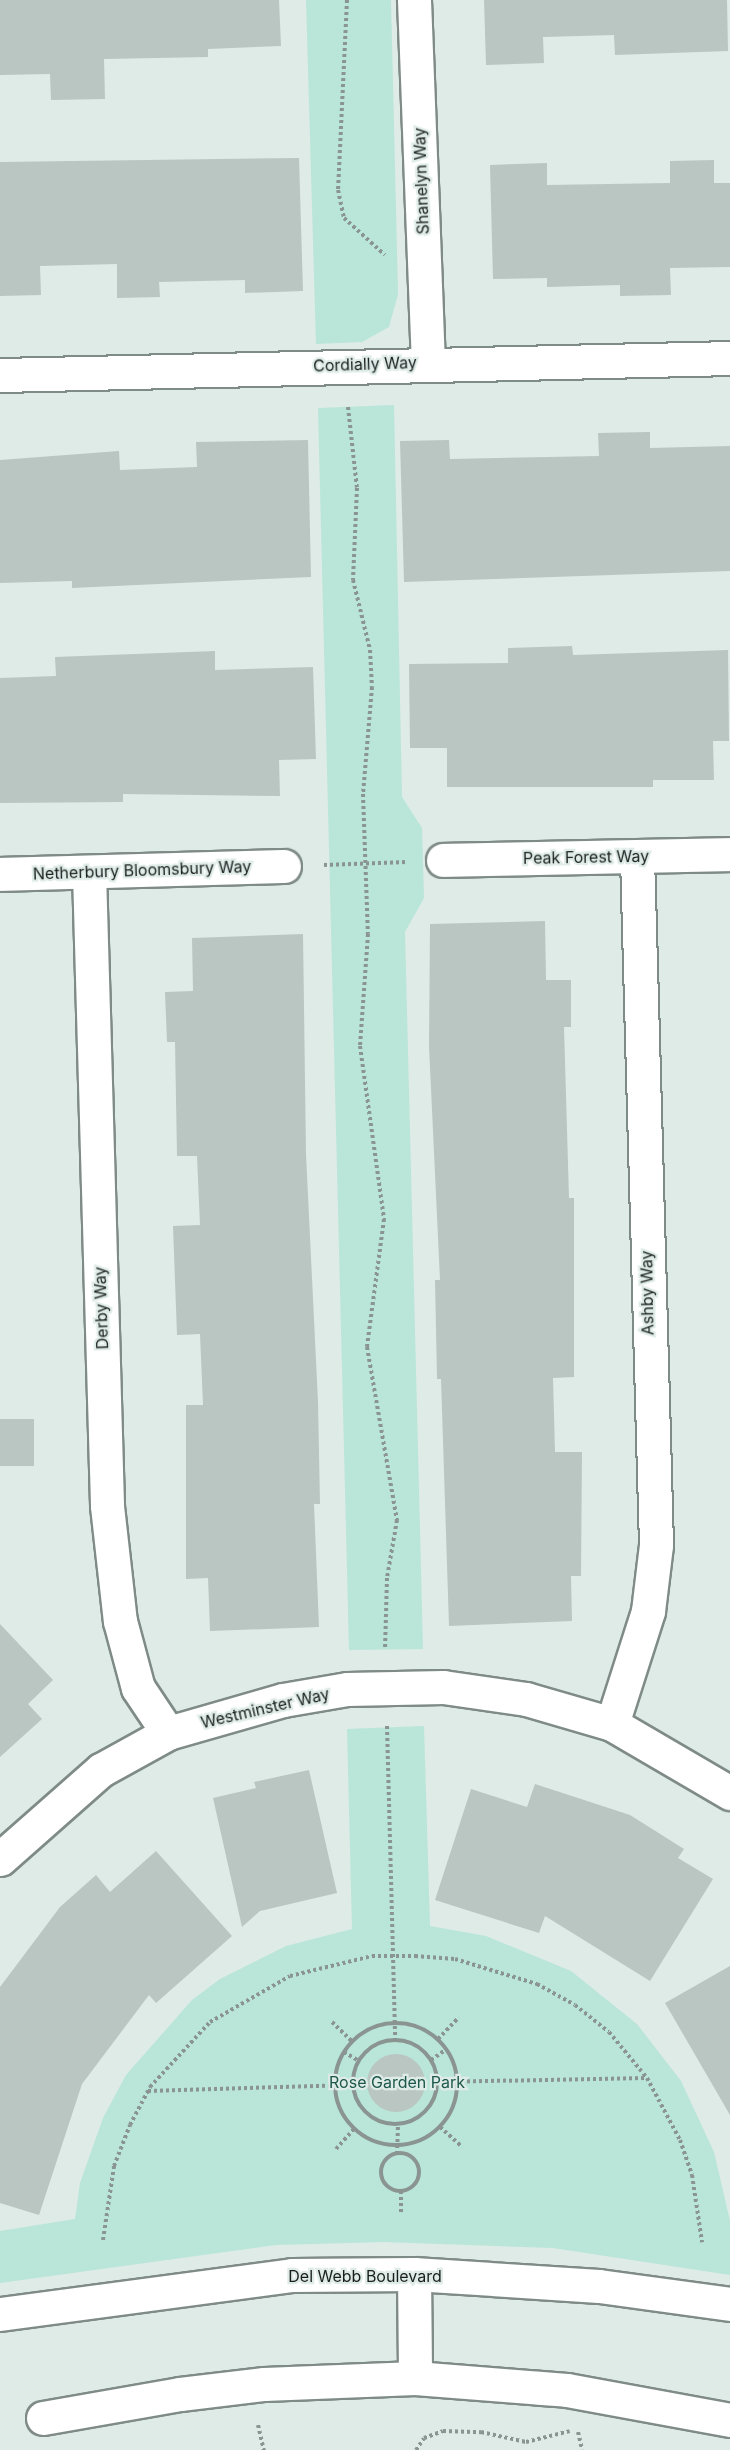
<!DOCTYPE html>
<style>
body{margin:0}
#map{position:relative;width:730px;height:2450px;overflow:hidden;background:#deebe7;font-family:Inter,sans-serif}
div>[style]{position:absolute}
.green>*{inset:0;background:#bae5d9}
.building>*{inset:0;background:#b9c6c2;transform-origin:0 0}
.round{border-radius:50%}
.path>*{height:4px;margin-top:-2px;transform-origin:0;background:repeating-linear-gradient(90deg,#8a9491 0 3px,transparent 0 6px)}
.path>.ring{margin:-2px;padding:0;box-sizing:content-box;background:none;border:4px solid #8a9491;border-radius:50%}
.roads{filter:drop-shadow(2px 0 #7f8b87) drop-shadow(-2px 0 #7f8b87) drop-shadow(0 2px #7f8b87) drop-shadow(0 -2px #7f8b87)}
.minor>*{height:33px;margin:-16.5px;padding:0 16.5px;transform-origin:16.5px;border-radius:16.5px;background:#fff}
span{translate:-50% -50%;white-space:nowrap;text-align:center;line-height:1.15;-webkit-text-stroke:4.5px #deebe7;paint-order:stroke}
.street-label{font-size:16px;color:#1a1f1e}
.park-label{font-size:16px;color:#1d584b}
</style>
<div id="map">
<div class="green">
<i style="clip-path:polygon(306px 0,391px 0,398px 294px,389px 327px,362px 342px,316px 344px)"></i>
<i style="clip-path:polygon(394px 405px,402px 797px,422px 828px,424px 898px,405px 932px,423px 1649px,349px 1650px,318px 408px)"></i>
<i style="clip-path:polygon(424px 1726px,430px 1926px,486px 1936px,571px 1971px,637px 2024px,681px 2081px,714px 2152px,730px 2221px,730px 2275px,553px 2248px,384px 2242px,276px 2245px,0 2283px,0 2231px,75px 2219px,80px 2183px,103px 2118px,126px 2075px,192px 2000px,220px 1979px,286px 1946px,352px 1929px,347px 1729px)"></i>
</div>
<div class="building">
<i style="clip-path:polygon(0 0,279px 0,281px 46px,208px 49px,208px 57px,104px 59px,105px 99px,51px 100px,50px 74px,0 75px)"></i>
<i style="clip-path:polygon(484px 0,727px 0,728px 51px,615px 55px,614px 35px,543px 37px,544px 63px,486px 65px)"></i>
<i style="clip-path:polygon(299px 158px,303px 291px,245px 293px,245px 280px,159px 282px,160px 297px,117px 298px,117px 264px,40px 266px,41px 295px,0 296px,0 162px)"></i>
<i style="clip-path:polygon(714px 160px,714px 183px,730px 183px,730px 267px,670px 268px,671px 295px,620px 296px,620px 285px,547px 287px,547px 278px,493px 279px,490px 165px,547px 163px,547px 185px,670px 183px,670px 161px)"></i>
<i style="clip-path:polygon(650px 432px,650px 448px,730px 446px,730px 571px,404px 582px,400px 441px,449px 440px,450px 459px,599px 456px,598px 433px)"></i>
<i style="clip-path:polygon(308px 440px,311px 577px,72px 588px,72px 581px,0 583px,0 460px,119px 451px,120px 470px,197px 467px,196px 442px)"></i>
<i style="clip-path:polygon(572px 646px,573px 655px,728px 650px,729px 741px,713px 741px,714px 780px,653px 780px,653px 787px,447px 787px,447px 748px,410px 748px,409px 664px,508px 663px,508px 648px)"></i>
<i style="clip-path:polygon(215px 651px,215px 670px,313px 667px,316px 759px,279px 760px,280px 796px,123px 794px,123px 802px,0 803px,0 678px,56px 676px,55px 657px)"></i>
<i style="clip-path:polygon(545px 921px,546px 980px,571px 980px,571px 1027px,564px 1027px,569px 1198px,574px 1198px,574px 1377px,553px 1378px,555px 1452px,582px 1452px,581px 1576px,571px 1576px,572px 1621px,449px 1626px,441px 1379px,437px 1379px,435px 1280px,440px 1280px,429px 1046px,430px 924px)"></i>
<i style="clip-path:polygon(303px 934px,306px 1154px,318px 1402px,320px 1504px,314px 1504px,319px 1627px,210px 1631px,208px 1578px,186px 1579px,186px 1405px,203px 1405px,200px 1334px,177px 1335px,173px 1226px,200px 1225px,197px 1156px,177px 1156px,175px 1042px,167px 1042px,165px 992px,193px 991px,192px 938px)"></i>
<i style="left:0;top:1419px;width:34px;height:47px"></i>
<i style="clip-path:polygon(0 1624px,53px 1680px,28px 1704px,42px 1719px,0 1757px)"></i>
<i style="clip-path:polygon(309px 1770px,337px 1893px,260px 1911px,242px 1927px,213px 1798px,256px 1788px,254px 1782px)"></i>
<i style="clip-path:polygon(535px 1784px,630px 1815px,684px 1849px,678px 1858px,713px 1879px,650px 1981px,545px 1916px,539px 1933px,435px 1900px,471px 1789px,527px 1807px)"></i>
<i style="clip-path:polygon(156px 1851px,232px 1936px,156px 2003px,149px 1995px,82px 2084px,39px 2215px,0 2203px,0 1987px,60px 1907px,96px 1875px,110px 1892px)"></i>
<i style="clip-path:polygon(730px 1966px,730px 2115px,665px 2003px)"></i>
<i class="round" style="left:367px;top:2054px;width:58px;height:58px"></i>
</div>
<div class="path">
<i style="left:347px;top:0;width:190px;rotate:92.7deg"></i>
<i style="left:338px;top:190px;width:29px;rotate:78deg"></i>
<i style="left:344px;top:218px;width:55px;rotate:42.1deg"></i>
<i style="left:348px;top:407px;width:81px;rotate:83.7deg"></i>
<i style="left:357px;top:488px;width:92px;rotate:92.5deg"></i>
<i style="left:353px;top:580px;width:72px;rotate:76.3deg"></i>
<i style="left:370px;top:650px;width:37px;rotate:87deg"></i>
<i style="left:372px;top:687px;width:107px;rotate:94.8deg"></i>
<i style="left:363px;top:794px;width:140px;rotate:88deg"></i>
<i style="left:368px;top:934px;width:112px;rotate:94.1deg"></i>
<i style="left:360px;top:1046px;width:175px;rotate:82.1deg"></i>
<i style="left:384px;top:1219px;width:129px;rotate:97.6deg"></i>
<i style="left:367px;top:1347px;width:176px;rotate:80.2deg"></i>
<i style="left:397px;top:1520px;width:59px;rotate:99.8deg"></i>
<i style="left:387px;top:1578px;width:72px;rotate:91.6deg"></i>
<i style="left:324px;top:865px;width:83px;rotate:-2.1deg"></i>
<i style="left:387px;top:1726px;width:314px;rotate:88.5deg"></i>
<i style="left:332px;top:2022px;width:28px;rotate:44deg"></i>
<i class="ring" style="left:335px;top:2023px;width:118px;height:118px"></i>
<i style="left:438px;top:2039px;width:30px;rotate:-46deg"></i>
<i class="ring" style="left:353px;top:2040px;width:80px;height:80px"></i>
<i style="left:344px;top:2052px;width:17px;rotate:31deg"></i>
<i style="left:431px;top:2060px;width:19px;rotate:-35deg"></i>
<i style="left:437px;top:2082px;width:209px;rotate:-1.1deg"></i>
<i style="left:148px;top:2091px;width:205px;rotate:-1.7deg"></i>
<i style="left:440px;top:2127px;width:30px;rotate:42deg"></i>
<i style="left:336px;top:2149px;width:27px;rotate:-48deg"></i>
<i class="ring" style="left:381px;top:2153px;width:34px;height:34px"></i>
<i style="left:397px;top:2154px;width:29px;rotate:-88deg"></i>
<i style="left:401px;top:2191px;width:21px;rotate:90deg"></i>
<i style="left:103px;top:2240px;width:75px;rotate:-81.5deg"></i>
<i style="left:114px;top:2166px;width:44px;rotate:-68.7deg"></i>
<i style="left:130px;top:2125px;width:43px;rotate:-62.2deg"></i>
<i style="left:150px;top:2087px;width:88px;rotate:-47.3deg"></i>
<i style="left:210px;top:2022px;width:92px;rotate:-29.9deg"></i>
<i style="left:290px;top:1976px;width:84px;rotate:-13.7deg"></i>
<i style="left:372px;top:1956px;width:43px"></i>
<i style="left:415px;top:1956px;width:40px;rotate:4.3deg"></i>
<i style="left:455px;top:1959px;width:86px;rotate:17deg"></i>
<i style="left:537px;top:1984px;width:43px;rotate:28.9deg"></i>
<i style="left:575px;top:2005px;width:43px;rotate:38.5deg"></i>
<i style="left:609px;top:2032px;width:60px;rotate:50.4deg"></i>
<i style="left:647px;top:2078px;width:70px;rotate:62deg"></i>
<i style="left:680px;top:2140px;width:37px;rotate:71deg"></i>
<i style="left:692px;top:2175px;width:68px;rotate:81.5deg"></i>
<i style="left:258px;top:2425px;width:26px;rotate:77deg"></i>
<i style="left:578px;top:2432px;width:18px;rotate:77deg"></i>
<i style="left:416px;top:2450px;width:14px;rotate:-56deg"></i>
<i style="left:424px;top:2438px;width:20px;rotate:-20deg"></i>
<i style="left:443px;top:2431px;width:38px;rotate:2deg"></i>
<i style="left:481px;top:2432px;width:46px;rotate:12.5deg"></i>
<i style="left:526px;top:2442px;width:45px;rotate:-14deg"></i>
</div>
<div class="roads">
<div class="minor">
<i style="left:414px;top:0;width:362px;rotate:87.8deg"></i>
<i style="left:0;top:375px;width:730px;rotate:-1.33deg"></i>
<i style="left:443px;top:860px;width:287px;rotate:-1.2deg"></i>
<i style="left:89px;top:872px;width:634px;rotate:88.37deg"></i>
<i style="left:107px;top:1506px;width:116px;rotate:83.6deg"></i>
<i style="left:120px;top:1621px;width:69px;rotate:75deg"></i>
<i style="left:138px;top:1688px;width:54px;rotate:56.3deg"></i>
<i style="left:0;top:874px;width:284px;rotate:-1.6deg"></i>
<i style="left:612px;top:1724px;width:119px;rotate:-72.3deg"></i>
<i style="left:648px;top:1611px;width:66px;rotate:-83.1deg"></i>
<i style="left:656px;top:1545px;width:689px;rotate:-91.58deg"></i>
<i style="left:0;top:1859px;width:135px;rotate:-41.4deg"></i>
<i style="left:101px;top:1770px;width:77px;rotate:-28.9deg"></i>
<i style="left:168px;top:1733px;width:120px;rotate:-16deg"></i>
<i style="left:283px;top:1700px;width:65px;rotate:-9.8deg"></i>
<i style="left:347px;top:1689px;width:96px;rotate:-1.2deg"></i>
<i style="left:443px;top:1687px;width:84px;rotate:8.2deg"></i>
<i style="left:526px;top:1699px;width:90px;rotate:16.2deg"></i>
<i style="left:612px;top:1724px;width:137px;rotate:30.3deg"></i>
<i style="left:414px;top:2274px;width:104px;rotate:89.4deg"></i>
<i style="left:0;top:2314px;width:295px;rotate:-7.6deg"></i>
<i style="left:292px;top:2275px;width:122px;rotate:-0.5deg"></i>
<i style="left:414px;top:2274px;width:185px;rotate:3.7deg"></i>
<i style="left:599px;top:2286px;width:132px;rotate:7.8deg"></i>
<i style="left:43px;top:2418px;width:139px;rotate:-9.9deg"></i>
<i style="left:180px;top:2394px;width:85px;rotate:-6.8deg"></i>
<i style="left:264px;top:2384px;width:151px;rotate:-2.3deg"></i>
<i style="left:415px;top:2378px;width:152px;rotate:4.5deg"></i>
<i style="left:567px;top:2390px;width:166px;rotate:10.4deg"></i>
</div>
</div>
<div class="street-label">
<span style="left:421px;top:181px;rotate:-92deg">Shanelyn Way</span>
<span style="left:365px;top:364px;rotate:-2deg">Cordially Way</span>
<span style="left:586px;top:857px;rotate:-1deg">Peak Forest Way</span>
<span style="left:142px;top:870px;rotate:-2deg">Netherbury Bloomsbury Way</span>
<span style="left:647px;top:1293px;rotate:-91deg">Ashby Way</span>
<span style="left:101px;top:1308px;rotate:-92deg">Derby Way</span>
<span style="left:265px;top:1708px;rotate:-13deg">Westminster Way</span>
<span style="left:365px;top:2276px">Del Webb Boulevard</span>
</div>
<div class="park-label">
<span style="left:397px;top:2082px">Rose Garden Park</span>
</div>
</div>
